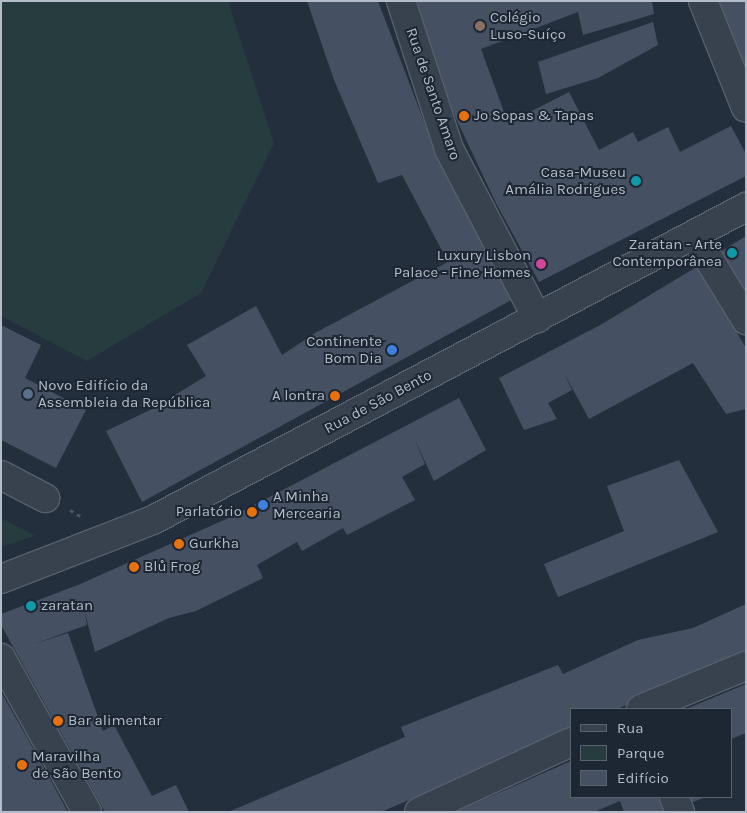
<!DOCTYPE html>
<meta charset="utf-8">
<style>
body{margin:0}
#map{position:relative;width:747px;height:813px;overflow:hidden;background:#242f3e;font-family:Karla,sans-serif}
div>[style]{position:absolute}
.green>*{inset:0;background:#263c3f}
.building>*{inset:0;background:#455162}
.path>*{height:3px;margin-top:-1.5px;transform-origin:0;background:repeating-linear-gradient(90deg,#44595c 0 4px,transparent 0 8px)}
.roads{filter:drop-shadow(1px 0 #565f6c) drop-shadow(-1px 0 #565f6c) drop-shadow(0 1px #565f6c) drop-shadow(0 -1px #565f6c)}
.minor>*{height:28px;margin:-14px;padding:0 14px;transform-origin:14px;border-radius:14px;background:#38414e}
.dots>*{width:14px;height:14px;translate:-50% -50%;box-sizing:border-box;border:2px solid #1d2633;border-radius:50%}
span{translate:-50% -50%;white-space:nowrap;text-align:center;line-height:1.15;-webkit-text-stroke:4px #1d2633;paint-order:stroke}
.poi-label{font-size:15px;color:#b4bcc9}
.left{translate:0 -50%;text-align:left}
.right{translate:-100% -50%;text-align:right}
.street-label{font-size:15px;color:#b4bcc9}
.frame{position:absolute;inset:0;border:2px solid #b4bcc9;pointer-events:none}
.legend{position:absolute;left:570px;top:708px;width:162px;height:90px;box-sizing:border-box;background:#1d2633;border:1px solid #59626f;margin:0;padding:6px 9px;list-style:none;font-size:15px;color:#b4bcc9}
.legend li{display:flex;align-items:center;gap:10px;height:25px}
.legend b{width:25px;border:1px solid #59626f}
</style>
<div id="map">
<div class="green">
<i style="clip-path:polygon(1px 1px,228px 1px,274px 143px,201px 293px,87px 361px,1px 316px)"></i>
<i style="clip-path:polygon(1px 518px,35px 536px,1px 547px)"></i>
</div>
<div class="building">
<i style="clip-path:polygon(307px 1px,378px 1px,439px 161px,513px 299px,142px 502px,106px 431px,152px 409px,206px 376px,187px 345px,256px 306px,282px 355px,315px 333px,448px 262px,402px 175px,378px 183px,334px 80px)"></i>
<i style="clip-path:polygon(409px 1px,652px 1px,654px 14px,583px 35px,578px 12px,481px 49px,508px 123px,569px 92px,599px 150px,633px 132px,638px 142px,668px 127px,680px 152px,731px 126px,746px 154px,746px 176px,539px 282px,496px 203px,432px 68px)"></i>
<i style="clip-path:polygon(714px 1px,746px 1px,746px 81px)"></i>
<i style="clip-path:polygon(653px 22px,658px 45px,598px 78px,546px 94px,538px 62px)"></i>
<i style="clip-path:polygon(746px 236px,746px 291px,720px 252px)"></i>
<i style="clip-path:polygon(698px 266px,746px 348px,746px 409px,726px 414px,693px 363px,589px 419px,564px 373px,572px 390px,548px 403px,557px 419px,524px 430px,499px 378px,602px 324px)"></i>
<i style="clip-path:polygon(1px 325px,41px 345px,25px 378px,86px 410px,56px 468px,1px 440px)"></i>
<i style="clip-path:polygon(459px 398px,486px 450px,434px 481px,414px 438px,425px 464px,402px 477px,415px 500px,347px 535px,343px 528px,302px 551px,297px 542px,257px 565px,263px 578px,196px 611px,169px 618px,95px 652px,84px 609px,87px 625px,34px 644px,68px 633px,103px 731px,114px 725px,152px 796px,176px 785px,189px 812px,105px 812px,1px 625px,1px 614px,78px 585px,233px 516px)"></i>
<i style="clip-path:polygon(679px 460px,718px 532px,558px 597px,544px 564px,624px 531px,607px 486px)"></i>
<i style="clip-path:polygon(746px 604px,746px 652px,617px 709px,571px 709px,571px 731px,381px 812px,228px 812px,405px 737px,401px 727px,558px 665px,563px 674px,638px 640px,693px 628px)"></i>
<i style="clip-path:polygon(746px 684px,746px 733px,731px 739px,731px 709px,686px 709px)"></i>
<i style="clip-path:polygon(1px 692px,29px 741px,68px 812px,1px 812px)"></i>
<i style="clip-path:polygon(571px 761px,571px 797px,658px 797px,664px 812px,624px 812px,620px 801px,594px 812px,455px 812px)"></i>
<i style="clip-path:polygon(687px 797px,706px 797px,690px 803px)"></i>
</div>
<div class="path">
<i style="left:70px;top:510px;width:14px;rotate:30deg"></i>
</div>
<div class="roads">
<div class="minor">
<i style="left:401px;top:1px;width:156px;rotate:72deg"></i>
<i style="left:449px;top:149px;width:191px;rotate:62.5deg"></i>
<i style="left:703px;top:1px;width:115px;rotate:68.1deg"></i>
<i style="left:694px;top:235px;width:100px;rotate:58.5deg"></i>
<i style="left:1px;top:475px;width:50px;rotate:27.6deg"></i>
<i style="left:1px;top:579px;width:163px;rotate:-21.2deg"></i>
<i style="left:153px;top:520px;width:671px;rotate:-27.83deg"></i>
<i style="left:1px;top:658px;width:176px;rotate:60.8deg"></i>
<i style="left:641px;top:709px;width:113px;rotate:-22.3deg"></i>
<i style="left:674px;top:797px;width:16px;rotate:68deg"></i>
<i style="left:419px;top:812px;width:167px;rotate:-24.7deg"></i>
</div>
</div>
<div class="dots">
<i style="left:480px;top:26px;background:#8d6e63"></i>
<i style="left:464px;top:116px;background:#e8710a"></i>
<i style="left:636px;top:181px;background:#0f9aa8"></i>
<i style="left:732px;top:253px;background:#0f9aa8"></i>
<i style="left:541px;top:264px;background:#d1479c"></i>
<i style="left:392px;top:350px;background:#3f7fe0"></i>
<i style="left:28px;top:394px;background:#5c6f8a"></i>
<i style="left:335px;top:396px;background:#e8710a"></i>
<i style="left:263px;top:505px;background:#3f7fe0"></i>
<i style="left:252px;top:512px;background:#e8710a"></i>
<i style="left:179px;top:544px;background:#e8710a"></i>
<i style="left:134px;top:567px;background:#e8710a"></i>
<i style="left:31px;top:606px;background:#0f9aa8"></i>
<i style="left:58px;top:721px;background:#e8710a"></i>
<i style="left:22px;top:765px;background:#e8710a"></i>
</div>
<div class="poi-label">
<span class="left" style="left:490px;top:26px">Colégio<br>Luso-Suíço</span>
<span class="left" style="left:474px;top:116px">Jo Sopas &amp; Tapas</span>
<span class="right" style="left:626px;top:181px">Casa-Museu<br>Amália Rodrigues</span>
<span class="right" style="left:722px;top:253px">Zaratan - Arte<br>Contemporânea</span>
<span class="right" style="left:531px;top:264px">Luxury Lisbon<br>Palace - Fine Homes</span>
<span class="right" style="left:382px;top:350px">Continente<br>Bom Dia</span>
<span class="left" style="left:38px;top:394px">Novo Edifício da<br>Assembleia da República</span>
<span class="right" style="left:325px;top:396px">A lontra</span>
<span class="left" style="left:273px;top:505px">A Minha<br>Mercearia</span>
<span class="right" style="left:242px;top:512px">Parlatório</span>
<span class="left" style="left:189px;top:544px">Gurkha</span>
<span class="left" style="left:144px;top:567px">Blů Frog</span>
<span class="left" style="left:41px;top:606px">zaratan</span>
<span class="left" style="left:68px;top:721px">Bar alimentar</span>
<span class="left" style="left:32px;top:765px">Maravilha<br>de São Bento</span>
</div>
<div class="street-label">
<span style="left:433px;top:94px;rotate:71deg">Rua de Santo Amaro</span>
<span style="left:378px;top:402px;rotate:-28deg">Rua de São Bento</span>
</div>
<div class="frame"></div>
<ul class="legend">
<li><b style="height:6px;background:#38414e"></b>Rua</li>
<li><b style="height:14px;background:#263c3f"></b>Parque</li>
<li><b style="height:14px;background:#455162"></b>Edifício</li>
</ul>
</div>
